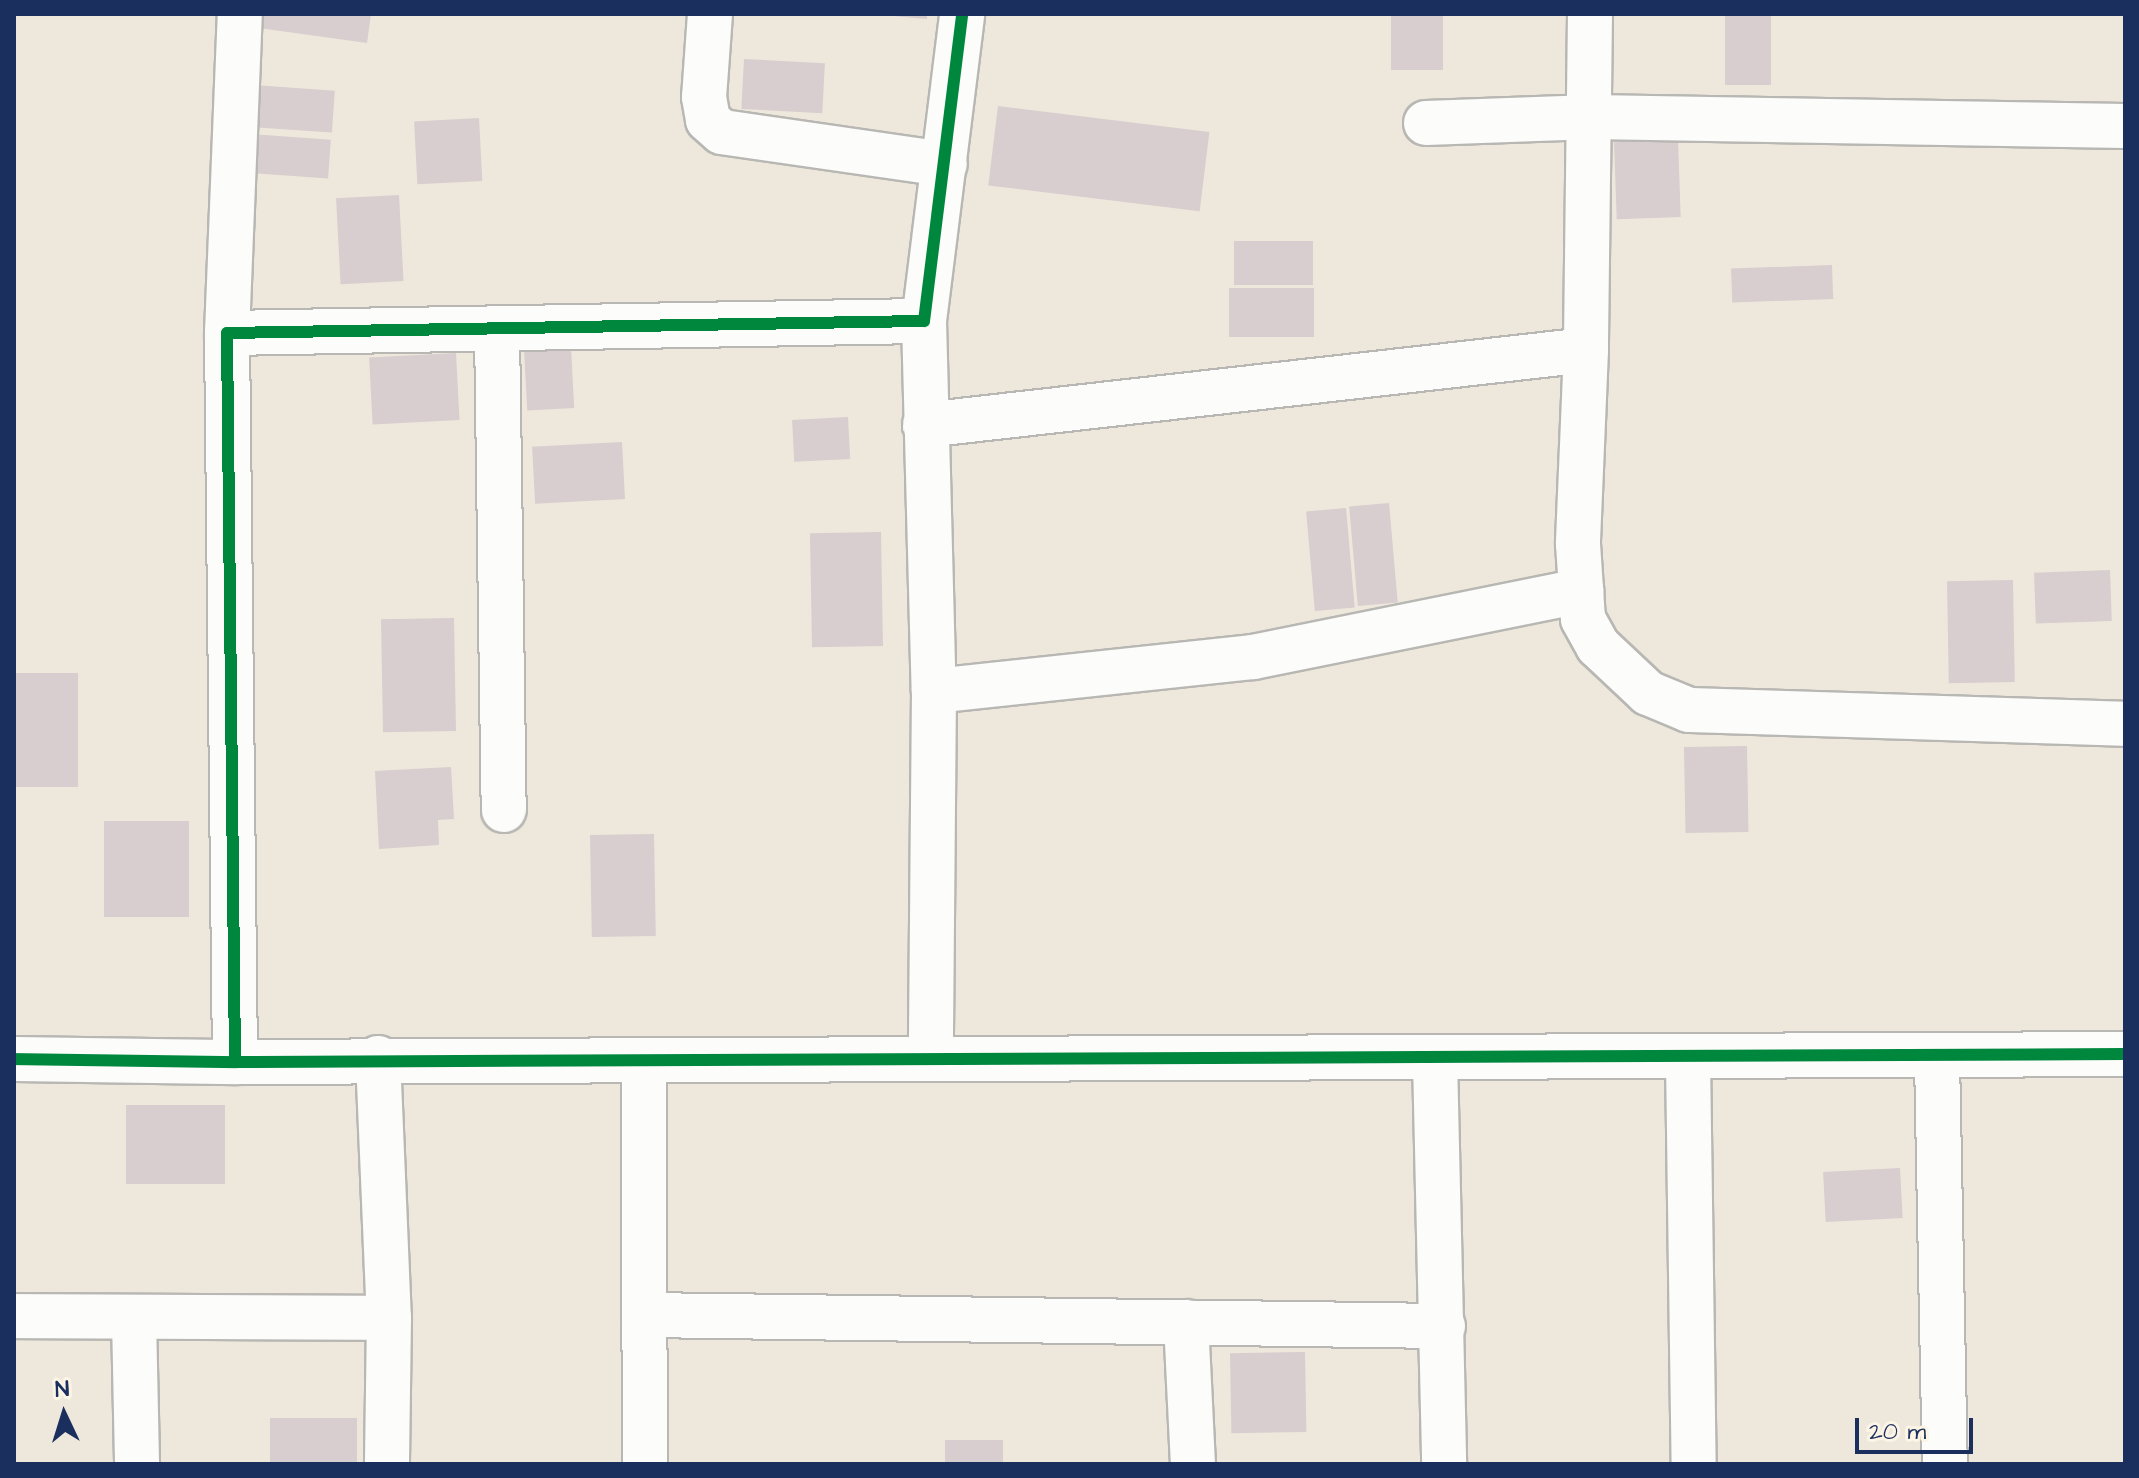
<!DOCTYPE html>
<style>
body{margin:0}
#map{position:relative;width:2139px;height:1478px;overflow:hidden;background:#ede8db;font-family:"Architects Daughter",sans-serif}
div>[style]{position:absolute}
.building>*{inset:0;background:#d8cdcf;transform-origin:0 0}
.roads{filter:drop-shadow(2px 0 #b8b7b3) drop-shadow(-2px 0 #b8b7b3) drop-shadow(0 2px #b8b7b3) drop-shadow(0 -2px #b8b7b3)}
.street>*{height:44px;margin:-22px;padding:0 22px;transform-origin:22px;border-radius:22px;background:#fcfcfa}
.cycleway>*{height:12px;margin:-6px;padding:0 6px;transform-origin:6px;border-radius:6px;background:#00873e}
span{translate:-50% -50%;white-space:nowrap;text-align:center;line-height:1.15;-webkit-text-stroke:6px #fcf5e5;paint-order:stroke}
.frame{position:absolute;inset:0;border:16px solid #1b2f5e;pointer-events:none}
.north{position:absolute;left:24px;top:1374px;width:80px;height:80px;-webkit-text-stroke:6px #fcf5e5;paint-order:stroke;rotate:356deg;font-size:22px;font-weight:700;line-height:32px;text-align:center;color:#1b2f5e}
.north::after{content:'';display:block;margin:auto;width:28px;height:36px;background:#1b2f5e;clip-path:polygon(50% 0,100% 100%,50% 72%,0 100%)}
.scale{position:absolute;left:1855px;top:1418px;width:118px;height:36px;box-sizing:border-box;border:4px solid #1b2f5e;border-top:0;padding-left:10px;font-size:24px;line-height:28px;white-space:nowrap;color:#1b2f5e;-webkit-text-stroke:6px #fcf5e5;paint-order:stroke}
</style>
<div id="map">
<div class="building">
<i style="clip-path:polygon(261px 14px,371px 14px,367px 43px,259px 28px)"></i>
<i style="clip-path:polygon(871px 14px,927px 14px,927px 19px)"></i>
<i style="left:1391px;top:14px;width:52px;height:56px"></i>
<i style="left:1725px;top:14px;width:46px;height:71px"></i>
<i style="left:744px;top:59px;width:81px;height:50px;rotate:3deg"></i>
<i style="left:253px;top:85px;width:82px;height:42px;rotate:4deg"></i>
<i style="left:998px;top:106px;width:213px;height:80px;rotate:7deg"></i>
<i style="left:479px;top:118px;width:63px;height:65px;rotate:87deg"></i>
<i style="left:250px;top:134px;width:81px;height:39px;rotate:4deg"></i>
<i style="left:1678px;top:140px;width:77px;height:64px;rotate:88deg"></i>
<i style="left:399px;top:195px;width:86px;height:63px;rotate:87deg"></i>
<i style="left:1313px;top:241px;width:44px;height:79px;rotate:90deg"></i>
<i style="left:1832px;top:265px;width:34px;height:101px;rotate:88deg"></i>
<i style="left:1314px;top:288px;width:49px;height:85px;rotate:90deg"></i>
<i style="left:571px;top:347px;width:61px;height:47px;rotate:87deg"></i>
<i style="left:456px;top:353px;width:67px;height:87px;rotate:87deg"></i>
<i style="left:848px;top:417px;width:42px;height:56px;rotate:87deg"></i>
<i style="left:622px;top:442px;width:57px;height:90px;rotate:87deg"></i>
<i style="left:1389px;top:503px;width:100px;height:40px;rotate:85deg"></i>
<i style="left:1346px;top:508px;width:100px;height:40px;rotate:85deg"></i>
<i style="left:881px;top:532px;width:114px;height:71px;rotate:89deg"></i>
<i style="left:2110px;top:570px;width:51px;height:76px;rotate:88deg"></i>
<i style="left:2013px;top:580px;width:102px;height:66px;rotate:89deg"></i>
<i style="left:454px;top:618px;width:113px;height:73px;rotate:89deg"></i>
<i style="left:78px;top:673px;width:114px;height:64px;rotate:90deg"></i>
<i style="left:1747px;top:746px;width:86px;height:63px;rotate:89deg"></i>
<i style="clip-path:polygon(451px 767px,454px 819px,438px 820px,439px 845px,379px 849px,375px 771px)"></i>
<i style="left:104px;top:821px;width:85px;height:96px"></i>
<i style="left:654px;top:834px;width:102px;height:64px;rotate:89deg"></i>
<i style="left:225px;top:1105px;width:79px;height:99px;rotate:90deg"></i>
<i style="left:1900px;top:1168px;width:50px;height:77px;rotate:87deg"></i>
<i style="left:1305px;top:1352px;width:80px;height:75px;rotate:89deg"></i>
<i style="left:357px;top:1418px;width:46px;height:87px;rotate:90deg"></i>
<i style="left:1003px;top:1440px;width:24px;height:58px;rotate:90deg"></i>
</div>
<div class="roads">
<div class="street">
<i style="left:710px;top:14px;width:83px;rotate:94.1deg"></i>
<i style="left:704px;top:97px;width:23px;rotate:80deg"></i>
<i style="left:708px;top:120px;width:18px;rotate:41deg"></i>
<i style="left:722px;top:132px;width:225px;rotate:8.2deg"></i>
<i style="left:1590px;top:14px;width:336px;rotate:90.7deg"></i>
<i style="left:1586px;top:350px;width:194px;rotate:92.4deg"></i>
<i style="left:1578px;top:544px;width:75px;rotate:86.2deg"></i>
<i style="left:1583px;top:619px;width:31px;rotate:61deg"></i>
<i style="left:1598px;top:646px;width:69px;rotate:43.2deg"></i>
<i style="left:1648px;top:693px;width:44px;rotate:22.5deg"></i>
<i style="left:1689px;top:710px;width:436px;rotate:1.8deg"></i>
<i style="left:1426px;top:123px;width:166px;rotate:-2.1deg"></i>
<i style="left:1592px;top:117px;width:533px;rotate:0.97deg"></i>
<i style="left:924px;top:321px;width:370px;rotate:88.5deg"></i>
<i style="left:934px;top:691px;width:365px;rotate:90.5deg"></i>
<i style="left:497px;top:329px;width:481px;rotate:89.2deg"></i>
<i style="left:227px;top:333px;width:319px;rotate:-87.7deg"></i>
<i style="left:925px;top:425px;width:665px;rotate:-6.47deg"></i>
<i style="left:934px;top:691px;width:321px;rotate:-6.1deg"></i>
<i style="left:1253px;top:657px;width:335px;rotate:-11.4deg"></i>
<i style="left:378px;top:1058px;width:260px;rotate:87.6deg"></i>
<i style="left:389px;top:1318px;width:146px;rotate:90.8deg"></i>
<i style="left:1937px;top:1058px;width:406px;rotate:88.9deg"></i>
<i style="left:14px;top:1059px;width:221px;rotate:0.8deg"></i>
<i style="left:235px;top:1062px;width:729px;rotate:-90.63deg"></i>
<i style="left:227px;top:333px;width:697px;rotate:-0.99deg"></i>
<i style="left:924px;top:321px;width:309px;rotate:-82.9deg"></i>
<i style="left:1435px;top:1059px;width:405px;rotate:88.7deg"></i>
<i style="left:1688px;top:1059px;width:405px;rotate:89.2deg"></i>
<i style="left:644px;top:1060px;width:404px;rotate:89.9deg"></i>
<i style="left:235px;top:1062px;width:1890px;rotate:-0.24deg"></i>
<i style="left:644px;top:1315px;width:799px;rotate:0.79deg"></i>
<i style="left:14px;top:1316px;width:375px;rotate:0.3deg"></i>
<i style="left:134px;top:1318px;width:146px;rotate:88.8deg"></i>
<i style="left:1186px;top:1322px;width:142px;rotate:87.2deg"></i>
</div>
</div>
<div class="cycleway">
<i style="left:14px;top:1059px;width:221px;rotate:0.8deg"></i>
<i style="left:235px;top:1062px;width:729px;rotate:-90.63deg"></i>
<i style="left:227px;top:333px;width:697px;rotate:-0.99deg"></i>
<i style="left:924px;top:321px;width:309px;rotate:-82.9deg"></i>
<i style="left:235px;top:1062px;width:1890px;rotate:-0.24deg"></i>
</div>
<div class="frame"></div>
<div class="north">N</div>
<div class="scale">20 m</div>
</div>
